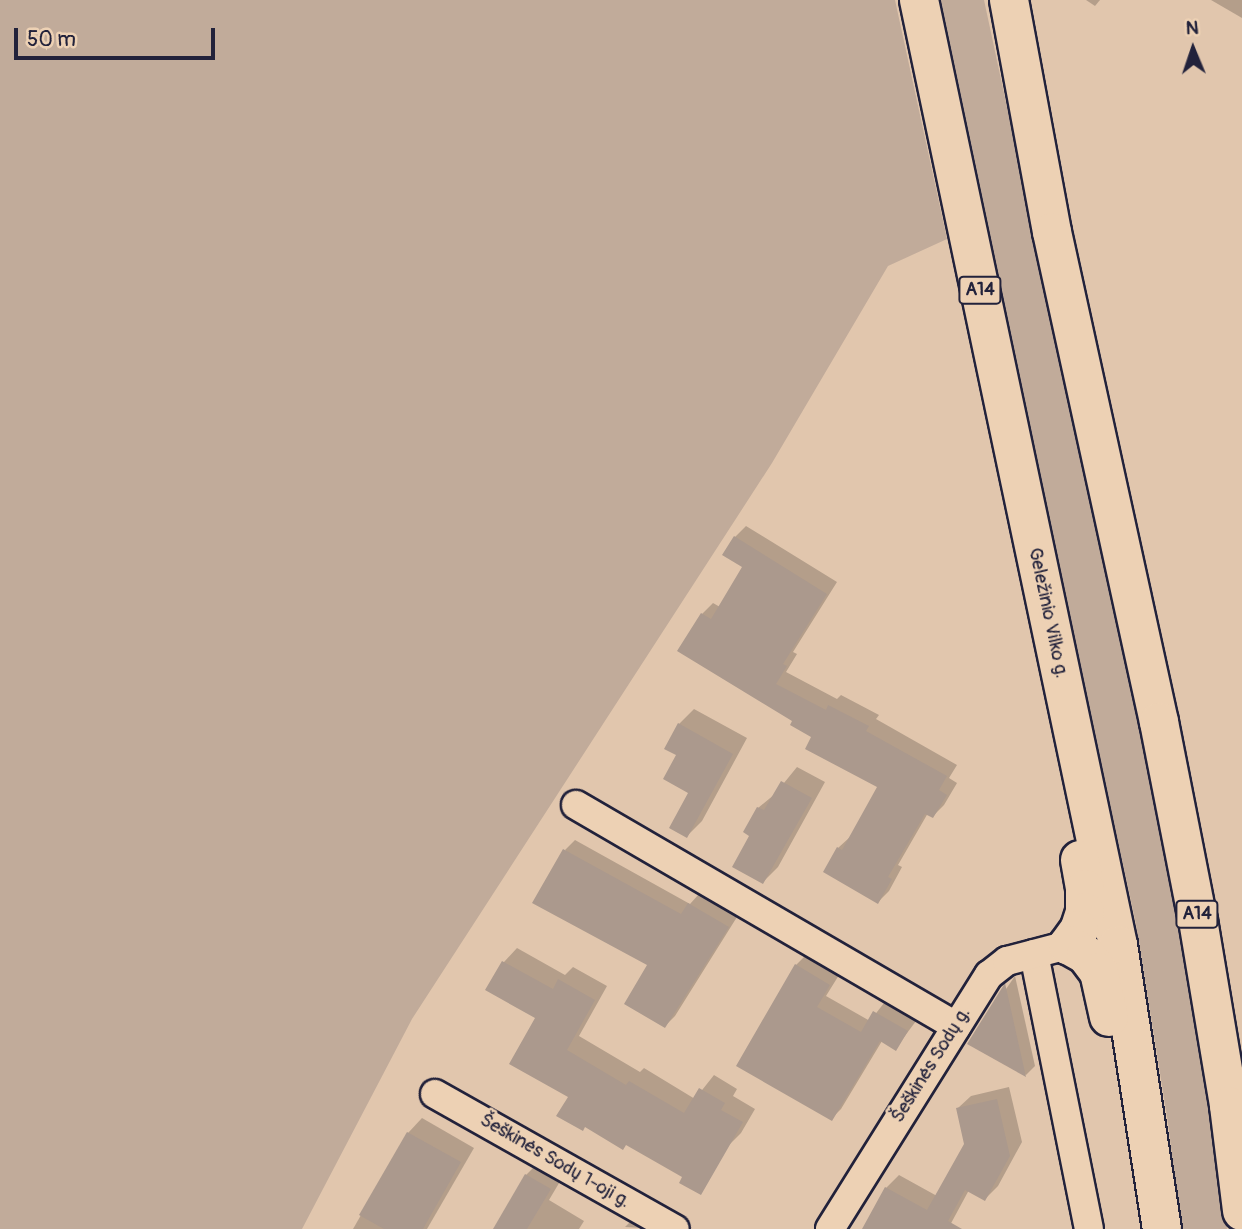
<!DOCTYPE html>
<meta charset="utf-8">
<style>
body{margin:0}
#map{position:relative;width:1242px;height:1229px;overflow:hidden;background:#e1c6ad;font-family:Pangolin,sans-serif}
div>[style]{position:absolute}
.green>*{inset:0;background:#c1ab9a}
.shadow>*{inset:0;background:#0003}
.building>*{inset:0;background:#ab998d}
.roads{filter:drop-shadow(2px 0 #22223b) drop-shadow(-2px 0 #22223b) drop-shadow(0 2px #22223b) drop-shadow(0 -2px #22223b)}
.minor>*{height:28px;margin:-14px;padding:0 14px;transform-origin:14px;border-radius:14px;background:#edd1b4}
.trunk>*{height:38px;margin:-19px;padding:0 19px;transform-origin:19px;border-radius:19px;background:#edd1b4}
span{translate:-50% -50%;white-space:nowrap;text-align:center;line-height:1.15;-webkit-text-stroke:5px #edd1b4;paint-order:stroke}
.shield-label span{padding:2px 5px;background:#edd1b4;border:2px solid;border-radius:5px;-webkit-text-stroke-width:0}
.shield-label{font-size:18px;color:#22223b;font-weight:700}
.street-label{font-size:19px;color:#22223b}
.north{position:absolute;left:1158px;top:14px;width:70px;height:70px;-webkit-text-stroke:5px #edd1b4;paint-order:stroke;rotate:358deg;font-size:19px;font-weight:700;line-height:28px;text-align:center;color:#22223b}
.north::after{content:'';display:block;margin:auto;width:24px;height:32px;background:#22223b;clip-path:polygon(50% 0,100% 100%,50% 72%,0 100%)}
.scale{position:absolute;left:14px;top:28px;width:201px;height:32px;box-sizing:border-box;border:4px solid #22223b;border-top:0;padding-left:9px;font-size:21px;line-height:24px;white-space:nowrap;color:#22223b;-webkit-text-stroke:5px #edd1b4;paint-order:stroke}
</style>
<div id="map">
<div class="green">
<i style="clip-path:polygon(0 0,895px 0,947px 239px,888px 266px,772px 463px,412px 1019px,302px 1229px,0 1229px)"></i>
<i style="clip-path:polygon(936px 0,984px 0,1185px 937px,1227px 1229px,1181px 1229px,1168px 1123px,1136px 924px)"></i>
</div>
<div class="shadow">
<i style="clip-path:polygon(1086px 0,1100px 0,1095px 6px)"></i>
<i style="clip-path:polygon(1211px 0,1242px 0,1242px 18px)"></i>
<i style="clip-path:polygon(746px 526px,837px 582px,793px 652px,797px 654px,786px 672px,837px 699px,841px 695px,879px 715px,876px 719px,957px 765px,949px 778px,957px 783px,944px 805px,933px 816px,928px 813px,898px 865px,902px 867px,889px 891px,878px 902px,838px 848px,850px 837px,880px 787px,795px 720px,702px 614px,713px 603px,720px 607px,745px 567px,735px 537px)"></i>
<i style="clip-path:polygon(694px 709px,747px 738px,702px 821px,687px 836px,690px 792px,679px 755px,679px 724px)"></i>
<i style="clip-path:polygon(797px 767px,825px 782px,778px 867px,763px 882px,752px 835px,758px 808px,775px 794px)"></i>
<i style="clip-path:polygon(575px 840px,690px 904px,699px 894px,737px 917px,675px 1016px,665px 1026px,650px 964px,565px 850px)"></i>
<i style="clip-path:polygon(517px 948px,565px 975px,573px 967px,607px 986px,579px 1036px,640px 1072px,644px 1068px,695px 1099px,714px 1075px,737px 1089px,733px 1096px,755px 1109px,741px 1133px,728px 1146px,570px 1096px,537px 1017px,488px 990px,504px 962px)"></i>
<i style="clip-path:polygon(806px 955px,839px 975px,826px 996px,870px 1021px,884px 1003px,916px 1021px,896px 1048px,882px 1041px,841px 1109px,831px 1119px,796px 965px)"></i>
<i style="clip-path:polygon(1015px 976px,1035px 1066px,1026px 1075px,969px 1043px)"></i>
<i style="clip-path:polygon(1009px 1087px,1022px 1142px,998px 1186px,985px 1199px,969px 1190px,949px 1227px,953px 1229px,864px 1229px,886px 1188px,899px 1175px,937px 1196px,966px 1144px,958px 1108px,971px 1096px)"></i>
<i style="clip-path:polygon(422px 1118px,474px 1148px,427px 1229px,353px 1229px,408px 1133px)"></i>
<i style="clip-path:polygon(541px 1160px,565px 1173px,549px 1200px,584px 1221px,579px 1229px,495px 1229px,526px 1175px)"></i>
<i style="clip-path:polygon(636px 1216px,659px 1229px,625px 1227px)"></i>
</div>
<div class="building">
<i style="clip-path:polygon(734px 536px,827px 594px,783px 664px,787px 666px,776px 684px,826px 710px,828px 705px,869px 726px,866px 731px,947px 776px,939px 790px,947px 795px,933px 818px,925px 814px,888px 877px,892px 879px,878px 904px,823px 872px,837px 847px,842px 850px,877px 787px,805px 749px,811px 737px,790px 725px,792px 721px,677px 651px,701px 613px,711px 619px,742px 567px,722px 555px)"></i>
<i style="clip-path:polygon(678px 723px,733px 754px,687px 838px,669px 828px,688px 793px,663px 779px,676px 755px,664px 749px)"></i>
<i style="clip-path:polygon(781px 781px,812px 798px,763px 884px,732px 867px,749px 836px,743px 832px,757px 807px,764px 810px)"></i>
<i style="clip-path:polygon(563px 849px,681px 914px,688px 903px,729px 927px,665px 1028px,624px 1004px,647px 965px,532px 903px)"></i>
<i style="clip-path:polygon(502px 961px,553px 989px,558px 979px,595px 1000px,567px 1050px,626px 1085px,629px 1081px,684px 1113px,699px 1088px,725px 1103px,721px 1110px,743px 1122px,701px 1195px,679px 1183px,682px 1177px,626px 1145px,623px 1150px,585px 1127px,583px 1131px,556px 1116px,568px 1097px,509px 1064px,535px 1018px,485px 990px)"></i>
<i style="clip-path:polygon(795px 964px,830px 985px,817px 1007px,861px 1032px,873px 1011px,908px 1031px,896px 1051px,880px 1041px,832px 1121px,736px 1066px)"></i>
<i style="clip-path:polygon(1005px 983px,1026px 1077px,967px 1044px)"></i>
<i style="clip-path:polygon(997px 1099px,1010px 1156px,985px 1201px,965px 1190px,948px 1221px,962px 1229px,862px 1229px,885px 1187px,927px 1210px,964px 1144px,956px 1108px)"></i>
<i style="clip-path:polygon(407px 1132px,461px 1162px,423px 1229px,384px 1229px,359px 1215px)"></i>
<i style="clip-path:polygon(525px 1174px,551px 1189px,527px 1229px,493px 1229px)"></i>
</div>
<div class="roads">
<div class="minor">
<i style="left:576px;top:805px;width:440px;rotate:30.2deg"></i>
<i style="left:1034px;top:954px;width:280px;rotate:78.7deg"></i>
<i style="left:435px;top:1094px;width:275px;rotate:29.4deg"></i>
<i style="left:830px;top:1229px;width:300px;rotate:-58deg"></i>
<i style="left:989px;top:975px;width:23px;rotate:-38deg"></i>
<i style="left:1007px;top:961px;width:63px;rotate:-14.7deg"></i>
</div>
<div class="trunk">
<i style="left:919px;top:0;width:966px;rotate:78.11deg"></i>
<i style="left:1118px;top:945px;width:287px;rotate:81.2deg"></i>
<i style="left:1009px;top:0;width:236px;rotate:79.5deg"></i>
<i style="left:1052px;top:232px;width:502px;rotate:77.68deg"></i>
<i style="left:1159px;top:722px;width:202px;rotate:78.9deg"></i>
<i style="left:1198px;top:920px;width:189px;rotate:80.5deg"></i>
<i style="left:1229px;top:1106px;width:106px;rotate:82.9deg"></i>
<i style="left:1080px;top:860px;width:29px;rotate:80deg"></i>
<i style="left:1085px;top:889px;width:23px;rotate:90deg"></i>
<i style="left:1085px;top:912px;width:19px;rotate:108deg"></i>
<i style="left:1079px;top:930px;width:19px;rotate:126deg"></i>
<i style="left:1068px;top:945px;width:21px;rotate:29deg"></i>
<i style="left:1086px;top:955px;width:21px;rotate:53deg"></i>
<i style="left:1099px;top:972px;width:46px;rotate:77.5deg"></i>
</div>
</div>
<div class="shield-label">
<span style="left:980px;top:290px">A14</span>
<span style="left:1197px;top:914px">A14</span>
</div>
<div class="street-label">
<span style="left:1048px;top:613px;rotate:78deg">Geležinio Vilko g.</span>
<span style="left:931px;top:1065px;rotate:-58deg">Šeškinės Sodų g.</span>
<span style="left:555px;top:1161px;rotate:30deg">Šeškinės Sodų 1-oji g.</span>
</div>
<div class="north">N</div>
<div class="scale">50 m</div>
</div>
